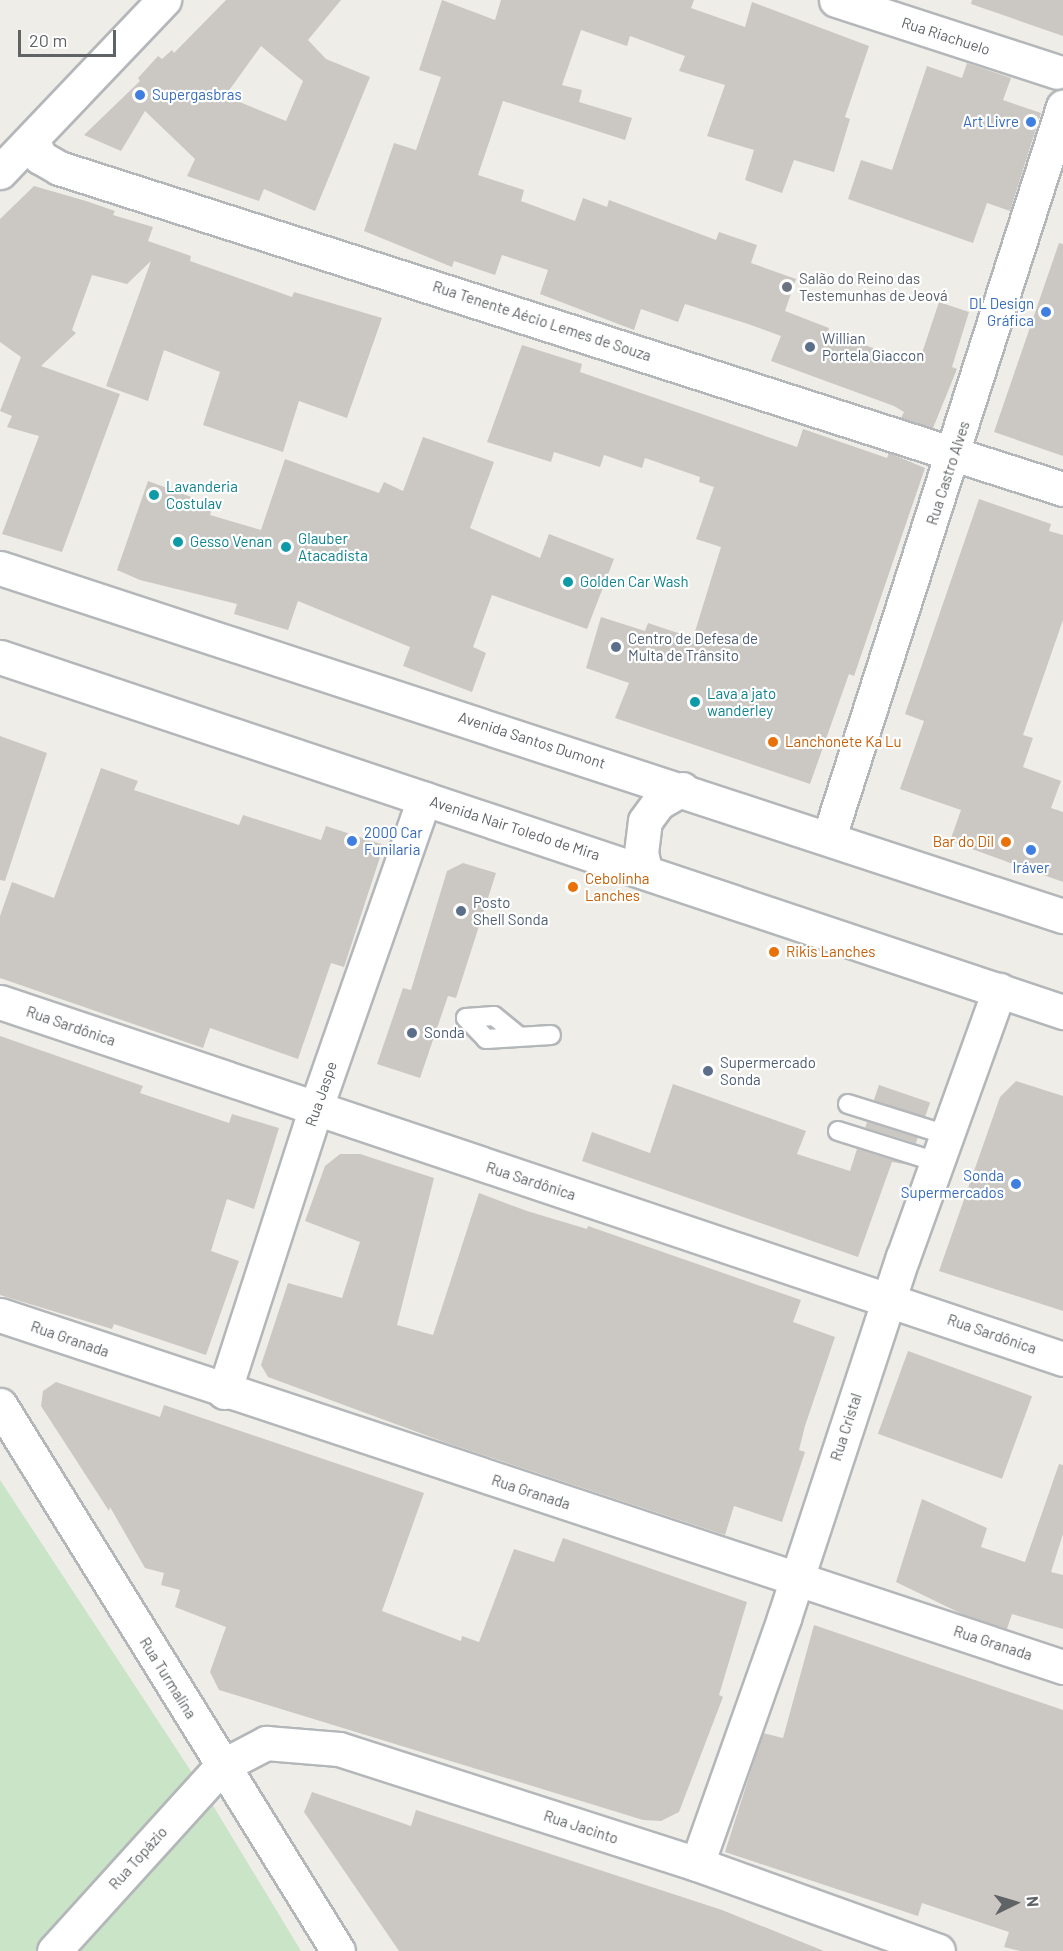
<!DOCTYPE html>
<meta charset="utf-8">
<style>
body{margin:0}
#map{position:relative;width:1063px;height:1951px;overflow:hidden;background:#efede7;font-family:Barlow,sans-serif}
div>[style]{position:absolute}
.green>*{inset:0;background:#c9e4c6}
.building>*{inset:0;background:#cbc8c4;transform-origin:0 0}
.roads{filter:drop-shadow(2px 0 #b4b7ba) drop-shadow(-2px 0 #b4b7ba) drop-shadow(0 2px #b4b7ba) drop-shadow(0 -2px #b4b7ba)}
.service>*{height:18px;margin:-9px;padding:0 9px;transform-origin:9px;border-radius:9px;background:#fff}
.minor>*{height:33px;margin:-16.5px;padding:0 16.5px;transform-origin:16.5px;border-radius:16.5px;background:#fff}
.tertiary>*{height:33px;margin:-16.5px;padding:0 16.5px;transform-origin:16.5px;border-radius:16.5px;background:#fff}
.secondary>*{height:33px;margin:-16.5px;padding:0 16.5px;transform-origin:16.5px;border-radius:16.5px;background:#fff}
.dots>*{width:16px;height:16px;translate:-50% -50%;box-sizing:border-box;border:3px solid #fff;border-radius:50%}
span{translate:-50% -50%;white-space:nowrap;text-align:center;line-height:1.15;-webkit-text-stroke:4.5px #fff;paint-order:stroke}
.street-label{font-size:15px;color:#5f6366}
.shop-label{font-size:15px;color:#366cbe}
.left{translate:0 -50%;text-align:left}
.right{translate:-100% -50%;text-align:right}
.worship-label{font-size:15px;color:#5b616d}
.service-label{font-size:15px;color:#4e5e75}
.culture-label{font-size:15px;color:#0d838f}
.food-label{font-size:15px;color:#c56008}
.north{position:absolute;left:985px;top:1873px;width:60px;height:60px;-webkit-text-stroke:4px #fff;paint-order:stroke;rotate:85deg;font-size:16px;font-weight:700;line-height:24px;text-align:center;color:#5f6366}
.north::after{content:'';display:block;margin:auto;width:21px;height:27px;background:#5f6366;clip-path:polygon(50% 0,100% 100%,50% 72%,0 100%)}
.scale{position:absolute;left:18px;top:30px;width:98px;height:27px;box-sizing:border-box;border:3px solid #5f6366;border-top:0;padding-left:8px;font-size:18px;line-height:21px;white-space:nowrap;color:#5f6366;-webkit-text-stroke:4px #fff;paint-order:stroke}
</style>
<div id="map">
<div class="green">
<i style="clip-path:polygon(0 1480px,206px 1794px,301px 1951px,0 1951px)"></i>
</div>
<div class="building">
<i style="clip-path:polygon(evenodd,226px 0,341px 0,308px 40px,326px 59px,370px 77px,315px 211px,264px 189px,259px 201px,187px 176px,195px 159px,145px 111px,121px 151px,84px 135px,140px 81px,138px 78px,158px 56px,162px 59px,172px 50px,174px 53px,226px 0,261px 46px,303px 81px,286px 121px,225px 96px,261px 46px)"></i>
<i style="clip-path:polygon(442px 0,495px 20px,501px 0,694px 0,691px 8px,745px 27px,752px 2px,869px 46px,845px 117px,850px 119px,834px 172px,794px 160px,782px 193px,745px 180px,754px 150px,707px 136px,725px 85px,679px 71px,685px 56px,630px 36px,627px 46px,581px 30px,562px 85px,582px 90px,579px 102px,632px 118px,625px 140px,503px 101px,478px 175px,524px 190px,521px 201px,575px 221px,583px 198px,607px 207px,609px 200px,716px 240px,719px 232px,757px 245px,751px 263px,796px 279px,785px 311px,829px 328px,828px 332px,890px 354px,891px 351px,913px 360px,915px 354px,921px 356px,939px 302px,969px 312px,952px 367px,957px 369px,933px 428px,901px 418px,904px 412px,894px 406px,771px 361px,781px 336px,748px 324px,685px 304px,678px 322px,641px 309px,634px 330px,540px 294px,548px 270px,502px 255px,495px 275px,454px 261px,452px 267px,364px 231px,394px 143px,416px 150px,441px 77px,419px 70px)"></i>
<i style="clip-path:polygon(972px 0,1063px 0,1063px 36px,971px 4px)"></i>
<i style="clip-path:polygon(967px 63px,1011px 78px,1003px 100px,1041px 113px,1010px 211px,987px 203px,973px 243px,848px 199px,861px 160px,892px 170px,927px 66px,962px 78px)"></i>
<i style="clip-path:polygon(34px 186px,86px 201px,115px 211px,113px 215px,153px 227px,148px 241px,191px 256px,190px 261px,292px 297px,294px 292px,382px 318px,347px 418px,299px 401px,283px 452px,203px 425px,220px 372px,164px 350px,148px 401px,106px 386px,151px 261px,127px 284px,92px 275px,72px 330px,76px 333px,41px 366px,120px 394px,62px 552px,2px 534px,39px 436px,7px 427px,12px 416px,0 411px,21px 357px,0 342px,0 219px)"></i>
<i style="clip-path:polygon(1059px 243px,1063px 244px,1063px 456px,994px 432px)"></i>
<i style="clip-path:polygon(522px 345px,582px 364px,580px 372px,797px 447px,803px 429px,887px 458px,889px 453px,925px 468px,854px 676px,849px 674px,810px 784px,615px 718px,629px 683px,586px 668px,601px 617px,645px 631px,648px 623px,693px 638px,721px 547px,696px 539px,714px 487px,699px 482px,700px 477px,645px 458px,642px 468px,604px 455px,600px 467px,554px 452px,551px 462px,487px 442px)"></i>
<i style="clip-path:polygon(423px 437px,494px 462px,470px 528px,540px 558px,549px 534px,614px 559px,587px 629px,492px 595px,473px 647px,486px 653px,472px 692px,403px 666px,410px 647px,298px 601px,288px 630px,234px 614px,237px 604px,140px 580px,117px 570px,148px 481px,213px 505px,210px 515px,261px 530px,285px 459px,379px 493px,384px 482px,403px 491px)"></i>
<i style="clip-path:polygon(979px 499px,1051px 524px,1049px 531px,1063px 535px,1063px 620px,1023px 735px,1033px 738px,1023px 767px,1061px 781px,1051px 808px,1063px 812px,1063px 882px,950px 841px,961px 810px,900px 789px,924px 721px,905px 714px)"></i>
<i style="clip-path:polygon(0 736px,47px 753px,5px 881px,0 880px)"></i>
<i style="clip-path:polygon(101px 768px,138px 781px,134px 790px,239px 825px,243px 815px,321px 840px,326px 826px,384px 845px,344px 967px,331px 963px,298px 1059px,210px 1028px,203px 1048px,0 978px,0 916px,12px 882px,54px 898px)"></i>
<i style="clip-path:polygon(463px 863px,496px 873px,456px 998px,448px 996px,420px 1078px,377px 1064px,403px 988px,411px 990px,447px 871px)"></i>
<i style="clip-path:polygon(0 1036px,143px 1086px,140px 1093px,229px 1123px,232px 1114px,279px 1128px,254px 1209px,227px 1199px,211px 1251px,239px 1261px,206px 1355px,114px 1324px,112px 1329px,0 1295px)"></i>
<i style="clip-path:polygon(1016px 1081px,1063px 1096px,1063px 1311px,939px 1271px,1000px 1097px)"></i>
<i style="clip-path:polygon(673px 1084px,806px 1131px,797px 1154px,850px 1171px,857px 1149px,909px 1165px,892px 1162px,858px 1257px,582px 1161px,592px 1132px,650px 1153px)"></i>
<i style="left:879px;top:1085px;width:54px;height:16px;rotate:19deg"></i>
<i style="left:867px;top:1122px;width:53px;height:6px;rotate:17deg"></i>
<i style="clip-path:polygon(340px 1154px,360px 1154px,434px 1178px,397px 1325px,433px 1335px,479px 1193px,527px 1211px,587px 1229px,588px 1226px,801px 1300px,793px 1322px,835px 1337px,805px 1426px,799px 1450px,805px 1452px,782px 1522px,734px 1506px,725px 1535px,447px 1443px,268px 1377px,261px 1365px,288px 1283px,342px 1298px,360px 1242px,305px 1221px,325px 1166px)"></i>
<i style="left:908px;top:1351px;width:132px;height:88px;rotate:20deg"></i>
<i style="clip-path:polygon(56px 1382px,160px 1417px,164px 1405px,424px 1493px,382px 1611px,461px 1641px,462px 1636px,479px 1642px,514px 1549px,554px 1562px,563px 1538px,747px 1602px,719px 1695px,723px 1697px,679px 1812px,661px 1821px,643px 1820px,219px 1690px,210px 1672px,226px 1627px,175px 1607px,180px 1590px,161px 1585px,164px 1573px,145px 1568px,110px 1507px,109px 1511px,41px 1406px,43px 1391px)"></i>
<i style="clip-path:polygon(1059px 1464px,1063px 1465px,1063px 1534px,1051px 1572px,1063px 1575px,1063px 1629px,1012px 1614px,1007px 1629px,962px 1614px,896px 1582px,922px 1499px,987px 1528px,981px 1547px,1025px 1562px)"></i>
<i style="clip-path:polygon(814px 1625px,1063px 1710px,1063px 1951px,1020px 1951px,1004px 1947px,1009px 1932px,922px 1903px,918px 1916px,725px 1852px,763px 1733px,783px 1738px)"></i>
<i style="clip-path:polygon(312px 1792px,411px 1826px,416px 1810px,722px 1910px,824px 1951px,399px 1951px,304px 1812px)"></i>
</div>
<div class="roads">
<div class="service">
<i style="left:466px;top:1018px;width:29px;rotate:46deg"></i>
<i style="left:486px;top:1039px;width:65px;rotate:-3.5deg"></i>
<i style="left:466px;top:1018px;width:28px;rotate:-4deg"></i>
<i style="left:494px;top:1016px;width:32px;rotate:39deg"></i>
<i style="left:848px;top:1104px;width:104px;rotate:17.4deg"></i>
<i style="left:838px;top:1131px;width:104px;rotate:17.4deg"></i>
</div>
<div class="minor">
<i style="left:836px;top:0;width:232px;rotate:18deg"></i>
<i style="left:32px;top:139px;width:20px;rotate:66deg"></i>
<i style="left:40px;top:157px;width:22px;rotate:30deg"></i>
<i style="left:59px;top:168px;width:1054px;rotate:17.73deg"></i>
<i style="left:829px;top:837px;width:767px;rotate:-72.23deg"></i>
<i style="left:0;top:1002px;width:1121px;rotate:18.56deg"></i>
<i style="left:0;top:1315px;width:1120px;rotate:18.32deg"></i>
<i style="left:224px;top:1392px;width:296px;rotate:-72.1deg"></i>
<i style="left:315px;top:1110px;width:330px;rotate:-70.7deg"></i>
<i style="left:697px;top:1864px;width:261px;rotate:-70.5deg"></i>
<i style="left:784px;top:1618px;width:380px;rotate:-71.8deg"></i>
<i style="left:903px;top:1257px;width:284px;rotate:-70.2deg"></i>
<i style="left:54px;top:1951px;width:250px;rotate:-47.8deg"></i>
<i style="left:222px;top:1766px;width:50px;rotate:-27.6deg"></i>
<i style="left:266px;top:1743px;width:73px;rotate:4.7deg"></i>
<i style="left:339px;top:1749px;width:376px;rotate:17.8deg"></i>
<i style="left:697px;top:1864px;width:256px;rotate:19.8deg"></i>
</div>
<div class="tertiary">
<i style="left:0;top:1405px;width:642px;rotate:58.24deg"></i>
</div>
<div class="secondary">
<i style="left:0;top:172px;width:238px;rotate:-46.4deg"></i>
<i style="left:0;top:568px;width:1119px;rotate:18.13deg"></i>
<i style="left:0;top:657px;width:1121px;rotate:18.47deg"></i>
<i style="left:645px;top:870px;width:17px;rotate:-103deg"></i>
<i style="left:641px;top:853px;width:32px;rotate:-83deg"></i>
<i style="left:645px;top:821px;width:22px;rotate:-54deg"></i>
<i style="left:658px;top:803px;width:28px;rotate:-30deg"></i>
</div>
</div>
<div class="dots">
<i style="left:140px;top:95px;background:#3f7fe0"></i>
<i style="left:1031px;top:122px;background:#3f7fe0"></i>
<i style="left:787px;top:287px;background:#6b7280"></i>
<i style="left:1046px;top:312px;background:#3f7fe0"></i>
<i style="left:810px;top:347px;background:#5c6f8a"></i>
<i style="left:154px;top:495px;background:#0f9aa8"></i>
<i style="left:178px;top:542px;background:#0f9aa8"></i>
<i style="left:286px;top:547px;background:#0f9aa8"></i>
<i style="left:568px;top:582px;background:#0f9aa8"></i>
<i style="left:616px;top:647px;background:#5c6f8a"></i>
<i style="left:695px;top:702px;background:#0f9aa8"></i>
<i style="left:773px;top:742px;background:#e8710a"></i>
<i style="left:352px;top:841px;background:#3f7fe0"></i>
<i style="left:1006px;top:842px;background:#e8710a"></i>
<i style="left:1031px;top:850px;background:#3f7fe0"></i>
<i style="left:573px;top:887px;background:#e8710a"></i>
<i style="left:461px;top:911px;background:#5c6f8a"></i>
<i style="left:774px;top:952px;background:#e8710a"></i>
<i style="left:412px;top:1033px;background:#5c6f8a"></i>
<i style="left:708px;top:1071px;background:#5c6f8a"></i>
<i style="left:1016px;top:1184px;background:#3f7fe0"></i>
</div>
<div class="street-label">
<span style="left:946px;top:36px;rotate:18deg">Rua Riachuelo</span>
<span style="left:542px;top:321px;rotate:18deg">Rua Tenente Aécio Lemes de Souza</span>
<span style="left:948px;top:473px;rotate:-72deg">Rua Castro Alves</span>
<span style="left:532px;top:740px;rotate:18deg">Avenida Santos Dumont</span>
<span style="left:515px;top:828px;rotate:18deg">Avenida Nair Toledo de Mira</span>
<span style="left:71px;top:1026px;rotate:19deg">Rua Sardônica</span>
<span style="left:321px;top:1094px;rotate:-71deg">Rua Jaspe</span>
<span style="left:531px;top:1181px;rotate:18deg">Rua Sardônica</span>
<span style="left:992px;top:1334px;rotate:19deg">Rua Sardônica</span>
<span style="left:70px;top:1339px;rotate:19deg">Rua Granada</span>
<span style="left:846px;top:1427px;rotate:-72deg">Rua Cristal</span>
<span style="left:531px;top:1492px;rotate:18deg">Rua Granada</span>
<span style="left:993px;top:1643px;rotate:18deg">Rua Granada</span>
<span style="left:168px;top:1678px;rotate:58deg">Rua Turmalina</span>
<span style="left:581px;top:1827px;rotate:18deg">Rua Jacinto</span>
<span style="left:138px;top:1858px;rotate:-48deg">Rua Topázio</span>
</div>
<div class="shop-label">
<span class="left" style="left:152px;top:95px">Supergasbras</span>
<span class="right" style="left:1019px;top:122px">Art Livre</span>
<span class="right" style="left:1034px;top:312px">DL Design<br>Gráfica</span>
<span class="left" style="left:364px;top:841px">2000 Car<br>Funilaria</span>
<span style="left:1031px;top:868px">Iráver</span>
<span class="right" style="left:1004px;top:1184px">Sonda<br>Supermercados</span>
</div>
<div class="worship-label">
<span class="left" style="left:799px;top:287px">Salão do Reino das<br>Testemunhas de Jeová</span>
</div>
<div class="service-label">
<span class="left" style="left:822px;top:347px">Willian<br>Portela Giaccon</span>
<span class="left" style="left:628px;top:647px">Centro de Defesa de<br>Multa de Trânsito</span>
<span class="left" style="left:473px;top:911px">Posto<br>Shell Sonda</span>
<span class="left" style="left:424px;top:1033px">Sonda</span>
<span class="left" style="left:720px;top:1071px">Supermercado<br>Sonda</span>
</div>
<div class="culture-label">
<span class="left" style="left:166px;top:495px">Lavanderia<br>Costulav</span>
<span class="left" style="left:298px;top:547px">Glauber<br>Atacadista</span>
<span class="left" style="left:190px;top:542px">Gesso Venan</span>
<span class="left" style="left:580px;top:582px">Golden Car Wash</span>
<span class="left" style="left:707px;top:702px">Lava a jato<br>wanderley</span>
</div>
<div class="food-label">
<span class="left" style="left:785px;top:742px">Lanchonete Ka Lu</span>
<span class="right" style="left:994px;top:842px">Bar do Dil</span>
<span class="left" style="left:585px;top:887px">Cebolinha<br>Lanches</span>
<span class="left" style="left:786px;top:952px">Rikis Lanches</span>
</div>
<div class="north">N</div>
<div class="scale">20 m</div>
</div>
